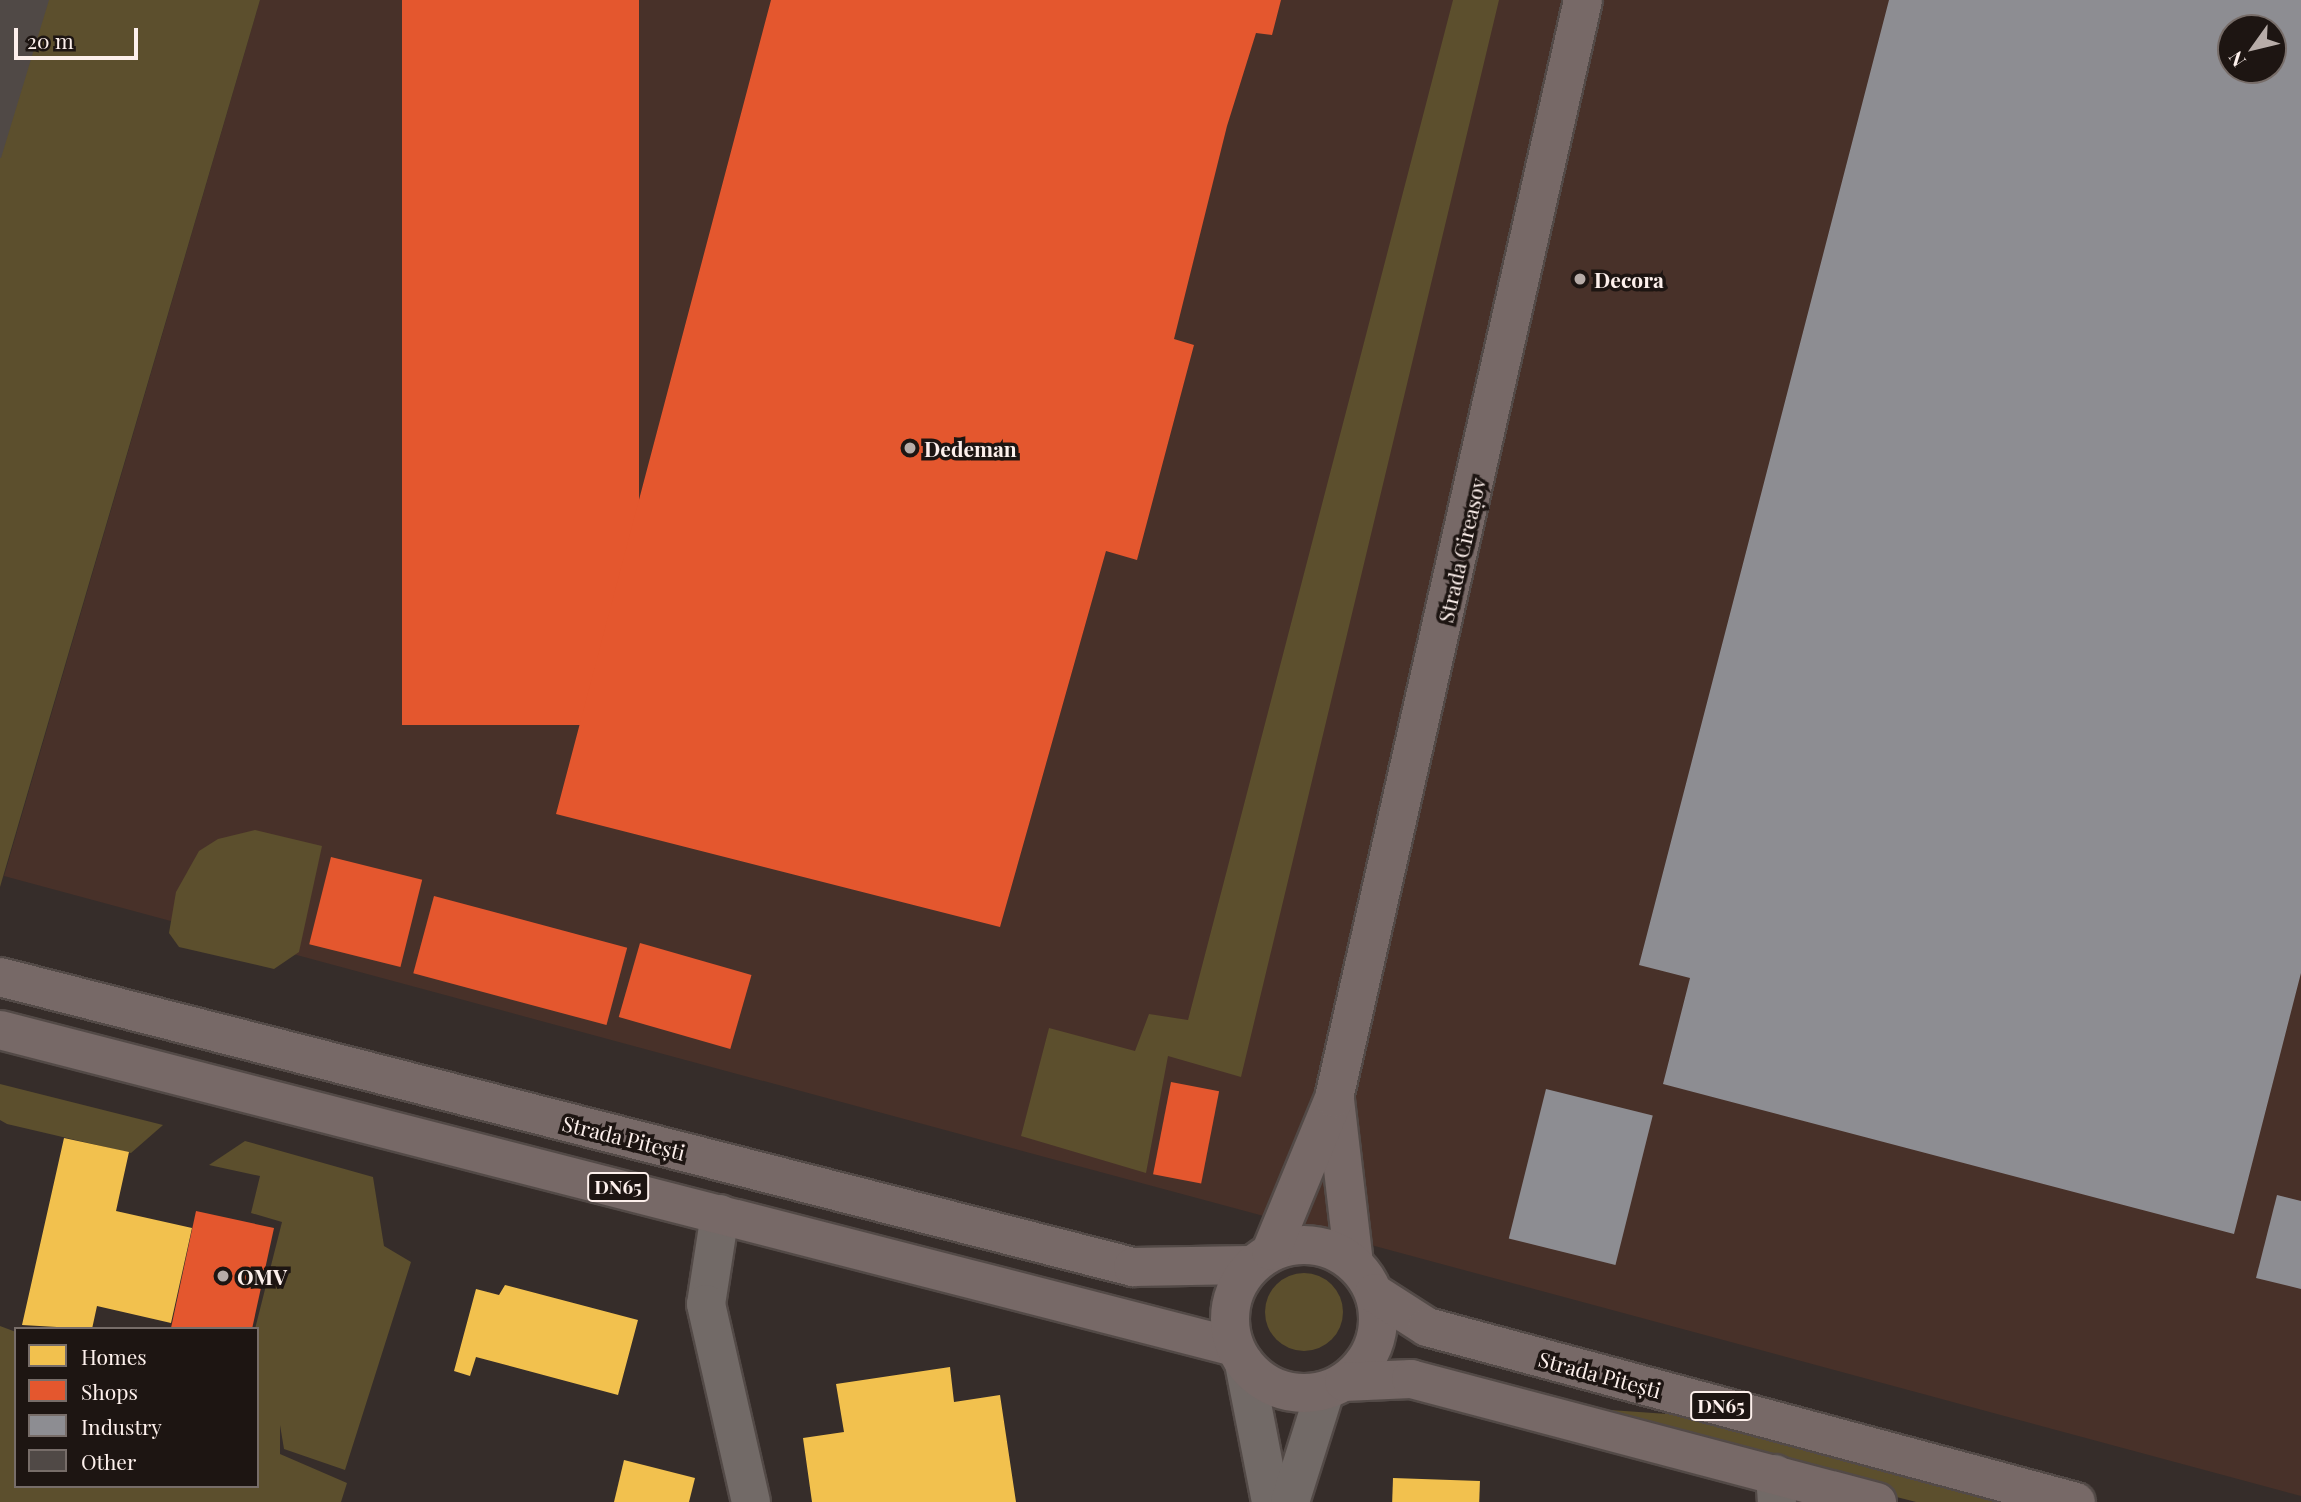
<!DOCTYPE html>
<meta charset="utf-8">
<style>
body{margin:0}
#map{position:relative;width:2301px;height:1502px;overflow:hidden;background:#362d2a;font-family:"Playfair Display",serif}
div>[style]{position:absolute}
.built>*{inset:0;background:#483129}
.green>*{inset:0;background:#5c4f2d}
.round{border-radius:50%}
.homes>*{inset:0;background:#f2c14e;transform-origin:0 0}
.shops>*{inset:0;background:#e4572e;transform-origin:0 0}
.industry>*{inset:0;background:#8d8d92;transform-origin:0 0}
.building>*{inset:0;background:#504946}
.roads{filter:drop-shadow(2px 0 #534a47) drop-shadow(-2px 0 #534a47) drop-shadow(0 2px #534a47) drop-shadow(0 -2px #534a47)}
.minor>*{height:38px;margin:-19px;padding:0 19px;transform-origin:19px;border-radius:19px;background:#726a67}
.major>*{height:38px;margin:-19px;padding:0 19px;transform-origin:19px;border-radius:19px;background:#776967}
.major>.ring{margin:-19px;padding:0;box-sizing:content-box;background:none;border:38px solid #776967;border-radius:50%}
.dots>*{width:19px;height:19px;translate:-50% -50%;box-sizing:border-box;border:4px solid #1d1512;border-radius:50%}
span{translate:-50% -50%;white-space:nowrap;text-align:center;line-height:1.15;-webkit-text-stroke:7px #1d1512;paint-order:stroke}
.shield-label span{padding:2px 5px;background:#1d1512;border:2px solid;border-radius:5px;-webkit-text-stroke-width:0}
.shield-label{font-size:19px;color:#fdf0ec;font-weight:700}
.poi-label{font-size:21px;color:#fdf0ec;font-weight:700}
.left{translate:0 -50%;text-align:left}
.street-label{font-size:21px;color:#fdf0ec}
.legend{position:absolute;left:14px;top:1327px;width:245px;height:161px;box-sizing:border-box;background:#1d1512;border:2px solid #776d69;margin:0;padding:9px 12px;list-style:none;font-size:21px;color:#fdf0ec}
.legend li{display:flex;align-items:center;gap:14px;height:35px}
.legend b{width:35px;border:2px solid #776d69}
.north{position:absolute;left:2217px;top:14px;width:70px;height:70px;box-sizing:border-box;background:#1d1512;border:2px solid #776d69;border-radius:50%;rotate:236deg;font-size:19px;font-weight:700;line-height:28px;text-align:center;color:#fdf0ec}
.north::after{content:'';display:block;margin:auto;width:24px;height:32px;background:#b7aca8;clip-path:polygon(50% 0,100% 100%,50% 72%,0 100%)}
.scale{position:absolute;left:14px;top:28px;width:124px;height:32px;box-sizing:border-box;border:4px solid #fdf0ec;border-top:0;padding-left:9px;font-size:21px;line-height:24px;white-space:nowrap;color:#fdf0ec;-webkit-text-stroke:5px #1d1512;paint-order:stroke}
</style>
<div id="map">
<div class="built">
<i style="clip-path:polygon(evenodd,260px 0,2301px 0,2301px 1496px,4px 876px,260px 0,2231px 28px,2273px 28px,2273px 70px,2231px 70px,2231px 28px)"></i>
</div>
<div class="green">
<i style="clip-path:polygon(0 0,260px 0,0 887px)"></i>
<i style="clip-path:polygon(1453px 0,1499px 0,1241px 1077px,1168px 1056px,1146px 1173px,1021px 1136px,1049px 1028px,1135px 1051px,1149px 1014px,1188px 1020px)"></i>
<i style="clip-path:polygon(255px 830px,322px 846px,299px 952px,274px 969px,179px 947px,169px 933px,176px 892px,199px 851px,218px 839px)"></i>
<i style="clip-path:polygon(0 1084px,163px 1125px,131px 1153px,7px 1124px,0 1120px)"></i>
<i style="clip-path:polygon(245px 1141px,373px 1177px,384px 1246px,411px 1262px,345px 1470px,284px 1449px,280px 1425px,280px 1454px,347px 1483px,341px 1502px,0 1502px,0 1326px,16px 1332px,16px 1486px,257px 1486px,255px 1329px,282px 1222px,251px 1213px,260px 1176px,209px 1165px)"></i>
<i class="round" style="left:1265px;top:1273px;width:78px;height:78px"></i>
<i style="clip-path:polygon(1539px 1405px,1696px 1416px,2022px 1502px,1916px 1502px)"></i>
</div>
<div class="homes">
<i style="clip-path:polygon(64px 1138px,129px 1152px,116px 1211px,192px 1228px,171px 1323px,97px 1306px,92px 1329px,22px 1325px)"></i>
<i style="clip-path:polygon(505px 1285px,638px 1320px,618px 1395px,476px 1357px,470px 1376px,454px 1371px,476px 1289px,499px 1295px)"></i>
<i style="clip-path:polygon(950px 1367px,954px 1402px,1000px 1395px,1016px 1502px,812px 1502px,803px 1438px,844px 1432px,836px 1384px)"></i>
<i style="clip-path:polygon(624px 1460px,695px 1478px,689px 1502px,614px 1502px)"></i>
<i style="left:1393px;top:1478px;width:87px;height:24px;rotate:2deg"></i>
</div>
<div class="shops">
<i style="left:402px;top:0;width:237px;height:725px"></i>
<i style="clip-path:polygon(771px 0,1281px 0,1272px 35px,1256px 33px,1227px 126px,1174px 339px,1194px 345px,1137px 560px,1106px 551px,1000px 927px,556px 814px)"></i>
<i style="left:331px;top:857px;width:94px;height:90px;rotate:14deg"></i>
<i style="left:434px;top:896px;width:200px;height:80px;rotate:15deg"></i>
<i style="left:640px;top:943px;width:116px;height:77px;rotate:16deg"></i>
<i style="left:1171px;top:1082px;width:49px;height:94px;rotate:11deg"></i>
<i style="clip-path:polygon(196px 1211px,274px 1228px,252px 1329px,171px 1328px)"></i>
</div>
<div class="industry">
<i style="clip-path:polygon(evenodd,1889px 0,2301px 0,2301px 973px,2234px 1234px,1663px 1084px,1690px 978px,1639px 965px,1889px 0,2231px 28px,2273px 28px,2273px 70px,2231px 70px,2231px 28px)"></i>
<i style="left:1546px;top:1089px;width:110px;height:154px;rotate:14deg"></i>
<i style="clip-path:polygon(2277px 1195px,2301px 1201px,2301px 1289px,2256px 1278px)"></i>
</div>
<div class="building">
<i style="clip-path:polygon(0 0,49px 0,1px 158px,0 158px)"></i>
</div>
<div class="roads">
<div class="minor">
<i style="left:720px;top:1214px;width:91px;rotate:98.8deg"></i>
<i style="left:706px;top:1304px;width:203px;rotate:77.2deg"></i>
<i style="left:1244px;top:1363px;width:142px;rotate:79deg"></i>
<i style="left:1775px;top:1474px;width:28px;rotate:86deg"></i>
<i style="left:1290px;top:1502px;width:116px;rotate:-72.5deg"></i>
</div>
<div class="major">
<i style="left:0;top:977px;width:1170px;rotate:14.36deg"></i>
<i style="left:1133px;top:1267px;width:119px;rotate:-1deg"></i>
<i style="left:0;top:1030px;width:1275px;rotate:14.4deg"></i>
<i style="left:1335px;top:1100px;width:164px;rotate:83.4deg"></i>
<i class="ring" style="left:1230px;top:1245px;width:110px;height:110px"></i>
<i style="left:1271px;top:1251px;width:165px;rotate:-67.6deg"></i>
<i style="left:1334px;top:1098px;width:1126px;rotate:-77.22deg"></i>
<i style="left:1374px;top:1293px;width:63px;rotate:32.7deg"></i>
<i style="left:1427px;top:1327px;width:672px;rotate:15.09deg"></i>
<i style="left:1344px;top:1382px;width:67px;rotate:-2.6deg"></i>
<i style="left:1411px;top:1379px;width:482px;rotate:14.8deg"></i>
</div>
</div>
<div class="dots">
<i style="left:1580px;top:279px;background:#b7aca8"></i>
<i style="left:910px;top:448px;background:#b7aca8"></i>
<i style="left:223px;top:1276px;background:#b7aca8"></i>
</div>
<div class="shield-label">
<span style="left:618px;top:1187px">DN65</span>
<span style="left:1721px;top:1406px">DN65</span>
</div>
<div class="poi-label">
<span class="left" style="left:1594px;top:279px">Decora</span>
<span class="left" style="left:924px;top:448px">Dedeman</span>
<span class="left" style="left:237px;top:1276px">OMV</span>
</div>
<div class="street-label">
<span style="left:1461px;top:550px;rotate:-77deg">Strada Cireașov</span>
<span style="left:624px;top:1137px;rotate:14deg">Strada Pitești</span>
<span style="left:1600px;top:1374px;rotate:15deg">Strada Pitești</span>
</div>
<ul class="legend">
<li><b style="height:19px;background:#f2c14e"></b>Homes</li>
<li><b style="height:19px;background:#e4572e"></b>Shops</li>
<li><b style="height:19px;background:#8d8d92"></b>Industry</li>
<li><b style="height:19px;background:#504946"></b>Other</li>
</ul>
<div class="north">N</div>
<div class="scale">20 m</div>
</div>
